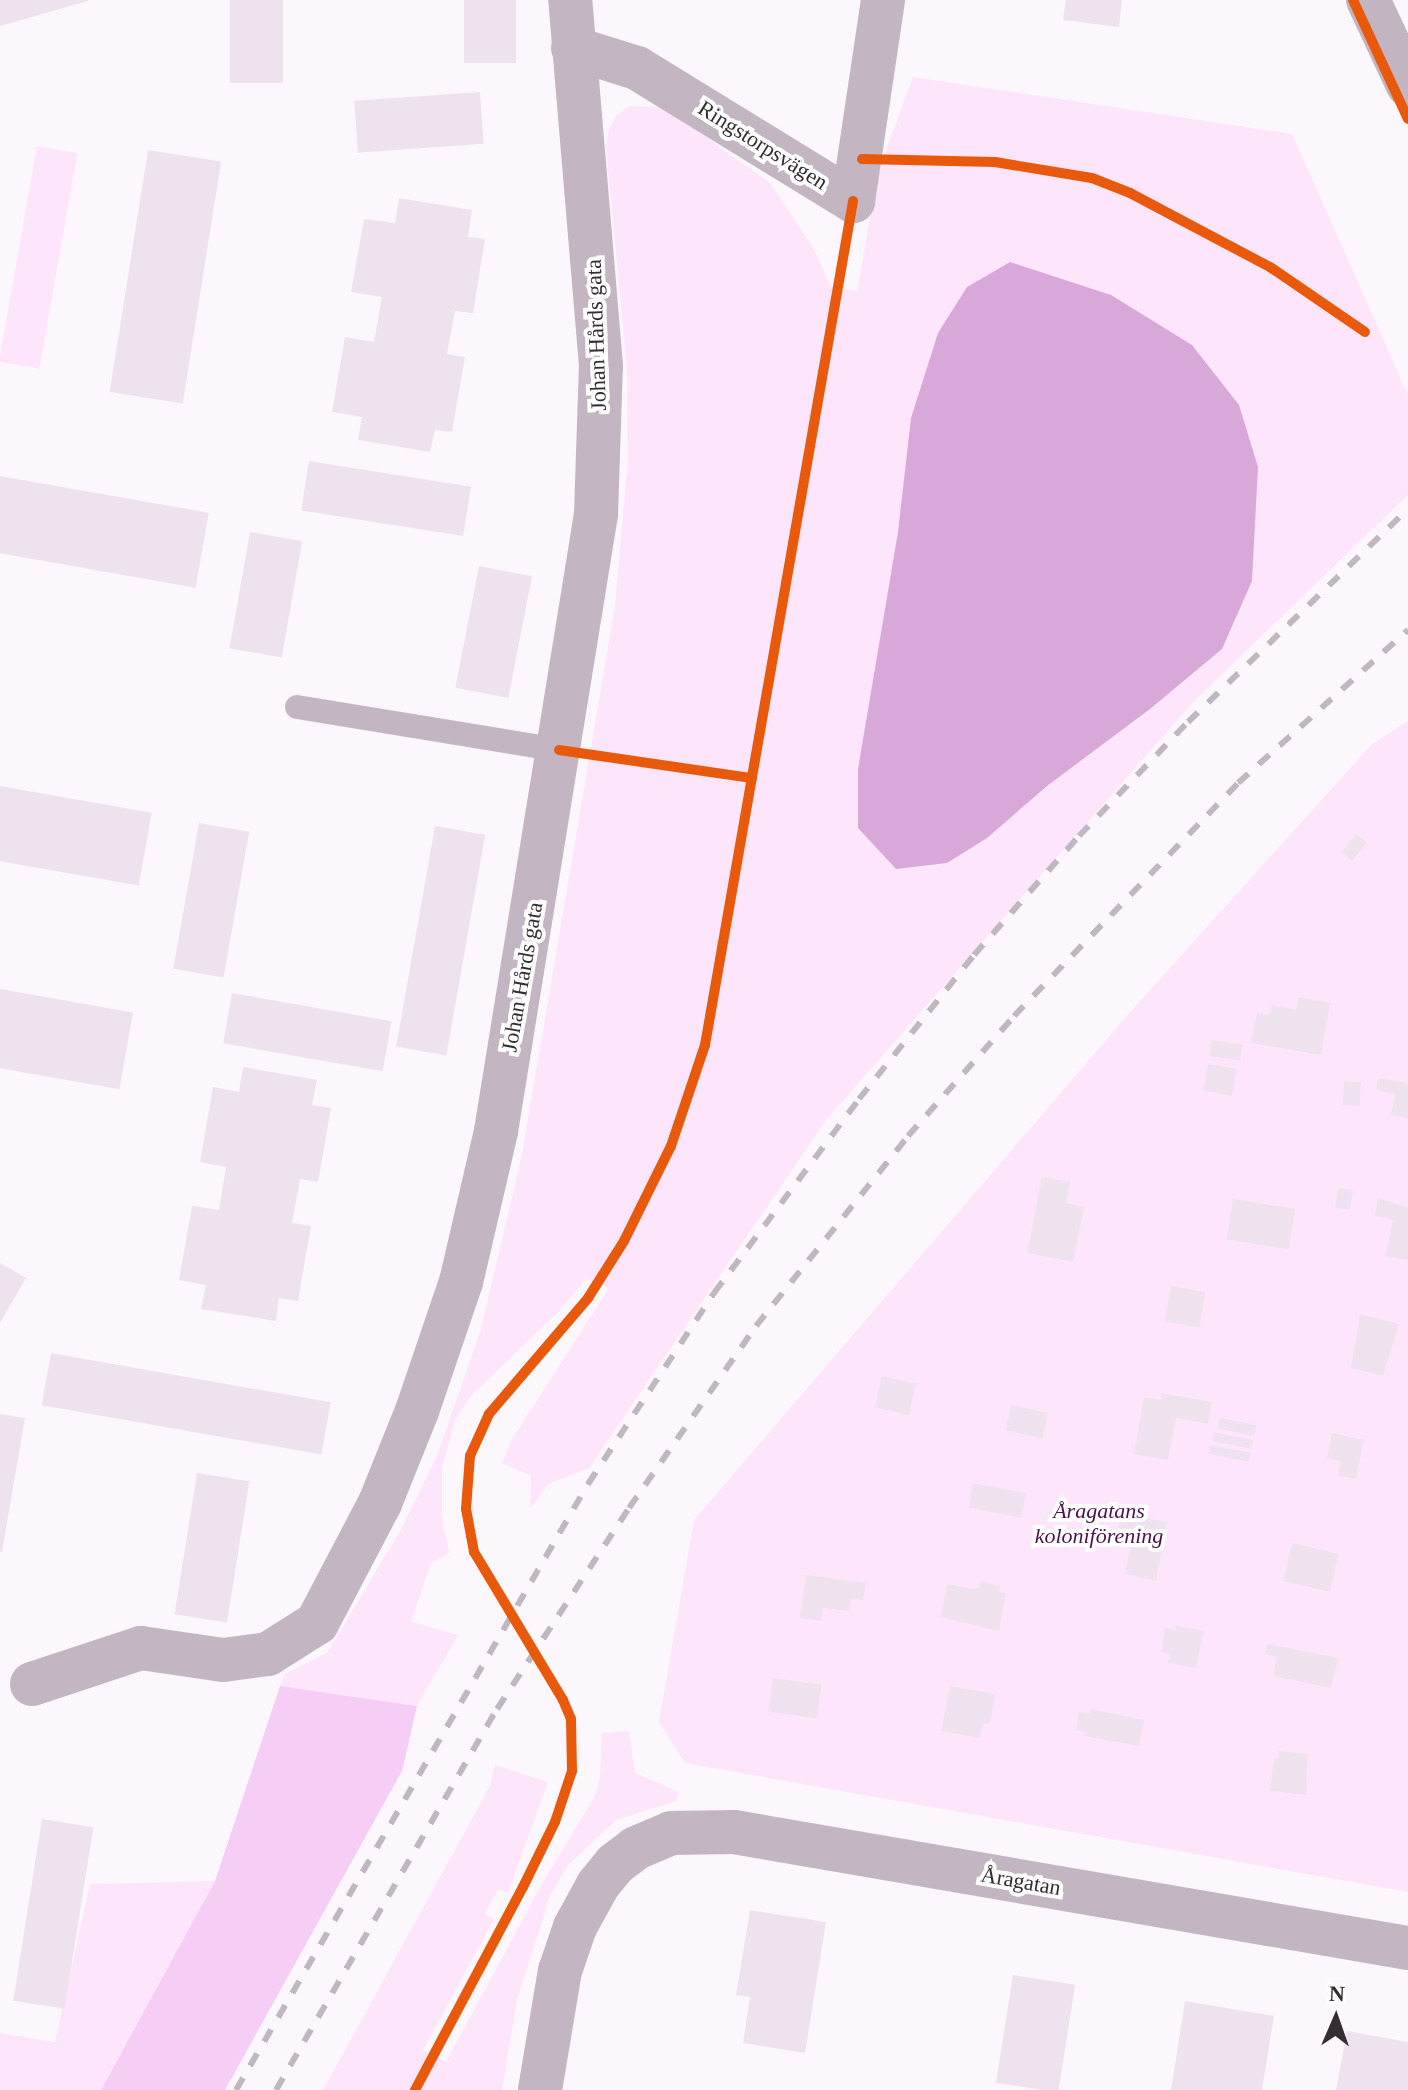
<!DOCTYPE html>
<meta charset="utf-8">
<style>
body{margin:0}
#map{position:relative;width:1408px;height:2090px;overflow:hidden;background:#fcf7fc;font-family:"Times New Roman",serif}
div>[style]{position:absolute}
.green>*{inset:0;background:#fde6fc;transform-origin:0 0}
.forest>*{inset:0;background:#f6cef5}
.water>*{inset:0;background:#d8a9d8}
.building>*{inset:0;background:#efe2ef;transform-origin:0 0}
.lane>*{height:24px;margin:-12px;padding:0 12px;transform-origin:12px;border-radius:12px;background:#c3b6c2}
.street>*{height:44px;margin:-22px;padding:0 22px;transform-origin:22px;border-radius:22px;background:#c3b6c2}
.secondary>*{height:44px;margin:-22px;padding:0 22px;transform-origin:22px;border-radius:22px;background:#c1b5c1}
.rail>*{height:6px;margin-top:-3px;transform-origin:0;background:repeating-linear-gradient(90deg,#c0b8c0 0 14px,transparent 0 28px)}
.cycleway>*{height:10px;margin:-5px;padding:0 5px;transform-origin:5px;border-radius:5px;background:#e8590c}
span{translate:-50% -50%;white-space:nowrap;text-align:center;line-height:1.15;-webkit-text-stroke:8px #fff;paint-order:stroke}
.street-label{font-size:22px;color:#342d33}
.park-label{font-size:22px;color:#4c104d;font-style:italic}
.north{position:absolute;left:1296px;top:1978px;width:80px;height:80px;-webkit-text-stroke:6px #fff;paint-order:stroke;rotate:2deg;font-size:22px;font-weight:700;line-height:32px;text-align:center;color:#342d33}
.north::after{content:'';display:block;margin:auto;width:28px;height:36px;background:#342d33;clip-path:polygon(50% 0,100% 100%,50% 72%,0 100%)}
</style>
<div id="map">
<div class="green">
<i style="clip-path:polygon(913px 77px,1292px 134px,1408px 395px,1408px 495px,1195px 700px,826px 1120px,589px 1468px,548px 1484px,530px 1509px,531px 1476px,502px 1463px,511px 1441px,609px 1288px,586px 1279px,559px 1311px,472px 1395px,455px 1420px,442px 1468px,442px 1517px,449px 1553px,431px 1563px,411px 1622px,458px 1635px,417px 1706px,280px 1686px,285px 1674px,327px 1653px,399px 1533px,437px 1456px,481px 1329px,522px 1154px,615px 606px,628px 459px,627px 369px,606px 147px,609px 129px,616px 116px,629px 106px,664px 107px,770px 183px,813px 247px,831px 287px,857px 291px,878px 172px)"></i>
<i style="left:37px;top:146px;width:41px;height:219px;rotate:10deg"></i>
<i style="clip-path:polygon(1408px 721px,1408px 1892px,685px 1763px,659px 1722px,694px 1520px,1132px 1010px,1372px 744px)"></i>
<i style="clip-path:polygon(629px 1731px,635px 1773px,679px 1792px,676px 1801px,616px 1820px,568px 1865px,550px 1896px,517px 2000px,502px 2090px,323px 2090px,490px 1786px,495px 1765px,548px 1782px,508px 1893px,498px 1889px,485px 1914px,494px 1919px,423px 2050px,446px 2062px,542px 1884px,595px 1796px,600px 1776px,602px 1733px)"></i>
<i style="clip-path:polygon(215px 1881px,101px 2090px,0 2090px,0 2033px,55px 2042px,90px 1884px)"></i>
</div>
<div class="forest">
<i style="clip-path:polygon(280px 1686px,417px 1706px,402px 1771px,225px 2090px,101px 2090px,215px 1881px)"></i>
</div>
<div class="water">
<i style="clip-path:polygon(1010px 262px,1111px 295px,1192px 345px,1239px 405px,1258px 467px,1252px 581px,1222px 649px,1150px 709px,1047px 786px,987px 838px,947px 863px,896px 869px,858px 828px,858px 769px,898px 532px,911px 418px,938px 333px,967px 287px)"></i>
</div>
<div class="building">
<i style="clip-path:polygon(0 0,88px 0,88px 1px,0 26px)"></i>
<i style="left:230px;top:0;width:53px;height:83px"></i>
<i style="left:464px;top:0;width:52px;height:63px"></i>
<i style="clip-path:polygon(1066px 0,1122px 0,1119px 27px,1063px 20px)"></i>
<i style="left:480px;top:92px;width:52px;height:126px;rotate:86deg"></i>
<i style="left:148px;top:150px;width:74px;height:245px;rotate:9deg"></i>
<i style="clip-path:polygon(399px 198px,472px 210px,468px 237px,485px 239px,473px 313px,455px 311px,447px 354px,465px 357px,452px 432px,435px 430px,430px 452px,358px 440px,362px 417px,332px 412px,345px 337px,374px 342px,382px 297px,351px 292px,364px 219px,395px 223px)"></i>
<i style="left:309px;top:461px;width:164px;height:50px;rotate:9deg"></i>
<i style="left:0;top:476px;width:212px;height:76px;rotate:10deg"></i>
<i style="left:250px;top:532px;width:53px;height:118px;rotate:10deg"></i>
<i style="left:479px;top:566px;width:54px;height:124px;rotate:11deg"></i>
<i style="left:0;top:786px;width:154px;height:74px;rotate:10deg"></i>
<i style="left:199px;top:823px;width:51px;height:148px;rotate:10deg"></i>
<i style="left:435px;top:826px;width:51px;height:224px;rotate:10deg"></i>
<i style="left:1356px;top:834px;width:14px;height:23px;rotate:39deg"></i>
<i style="left:0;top:989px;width:135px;height:78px;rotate:10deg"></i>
<i style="left:232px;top:993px;width:162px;height:51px;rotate:10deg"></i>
<i style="clip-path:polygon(1299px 997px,1330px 1003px,1321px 1055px,1251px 1043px,1257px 1013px,1270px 1015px,1272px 1005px,1296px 1010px)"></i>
<i style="left:1212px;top:1040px;width:31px;height:16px;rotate:9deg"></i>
<i style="left:1208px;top:1064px;width:29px;height:27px;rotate:10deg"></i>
<i style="clip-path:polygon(243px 1067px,317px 1080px,312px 1105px,331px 1108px,318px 1182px,300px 1179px,292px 1223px,311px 1226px,298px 1301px,279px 1298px,276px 1321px,201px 1309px,206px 1285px,179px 1280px,192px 1206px,219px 1210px,226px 1167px,200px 1162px,213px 1087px,239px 1092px)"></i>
<i style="clip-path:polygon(1378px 1078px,1408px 1083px,1408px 1118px,1391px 1115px,1395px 1094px,1376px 1090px)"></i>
<i style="left:1344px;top:1081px;width:17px;height:24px;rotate:3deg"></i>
<i style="clip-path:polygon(1042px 1177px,1070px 1182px,1066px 1203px,1084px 1207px,1073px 1262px,1027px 1253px)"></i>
<i style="left:1338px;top:1188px;width:15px;height:20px;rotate:8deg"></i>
<i style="clip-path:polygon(1378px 1198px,1408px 1208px,1408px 1260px,1385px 1256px,1393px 1220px,1375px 1216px)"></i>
<i style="left:1233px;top:1199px;width:63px;height:41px;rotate:9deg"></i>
<i style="clip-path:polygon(0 1263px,26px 1278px,0 1323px)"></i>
<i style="left:1171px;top:1286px;width:35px;height:36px;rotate:10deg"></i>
<i style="clip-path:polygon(1360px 1314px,1399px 1324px,1383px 1376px,1351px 1368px)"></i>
<i style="left:51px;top:1353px;width:284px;height:53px;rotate:10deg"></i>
<i style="left:882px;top:1376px;width:35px;height:32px;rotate:13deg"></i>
<i style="clip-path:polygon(1161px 1393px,1212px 1402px,1208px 1424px,1176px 1418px,1168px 1460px,1134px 1454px,1144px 1397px,1161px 1400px)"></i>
<i style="left:1011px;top:1405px;width:38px;height:26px;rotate:12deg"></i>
<i style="clip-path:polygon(0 1414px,25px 1418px,2px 1552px,0 1552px)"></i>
<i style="left:1220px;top:1418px;width:37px;height:11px;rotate:11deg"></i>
<i style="left:1214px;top:1432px;width:40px;height:9px;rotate:12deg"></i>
<i style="clip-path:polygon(1332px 1433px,1364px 1440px,1356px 1479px,1338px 1476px,1341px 1461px,1327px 1459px)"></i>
<i style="left:1210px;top:1445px;width:41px;height:9px;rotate:11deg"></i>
<i style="left:197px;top:1473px;width:53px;height:143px;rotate:9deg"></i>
<i style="left:973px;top:1483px;width:54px;height:25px;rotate:11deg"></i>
<i style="clip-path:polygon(1121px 1514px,1167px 1522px,1156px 1581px,1125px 1574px,1130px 1548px,1115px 1545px)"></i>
<i style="left:1292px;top:1543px;width:48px;height:39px;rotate:13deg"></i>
<i style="clip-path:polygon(806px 1575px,866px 1583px,863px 1600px,851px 1599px,849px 1611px,823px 1608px,821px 1621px,800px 1618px)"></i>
<i style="clip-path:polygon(980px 1581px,1000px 1586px,999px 1592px,1006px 1593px,999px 1631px,941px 1617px,947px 1584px,972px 1589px,979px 1588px)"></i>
<i style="clip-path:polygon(1176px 1626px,1204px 1631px,1196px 1668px,1168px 1663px,1170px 1654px,1161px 1652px,1165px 1627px,1175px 1630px)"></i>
<i style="clip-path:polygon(1267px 1644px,1338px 1658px,1331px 1688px,1273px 1676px,1277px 1657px,1265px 1654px)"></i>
<i style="left:773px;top:1678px;width:49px;height:34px;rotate:8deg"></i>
<i style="clip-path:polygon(950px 1686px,995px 1694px,990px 1724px,983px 1723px,980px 1738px,941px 1731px)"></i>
<i style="clip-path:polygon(1090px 1709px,1144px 1720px,1139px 1746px,1084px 1736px,1085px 1732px,1076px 1730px,1079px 1712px,1089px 1713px)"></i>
<i style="clip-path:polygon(1279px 1751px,1308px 1754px,1306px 1795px,1270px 1791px,1274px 1758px,1278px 1758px)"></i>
<i style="left:42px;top:1819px;width:52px;height:184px;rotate:9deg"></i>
<i style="clip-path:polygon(750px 1910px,826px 1922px,805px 2053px,743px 2043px,750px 1997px,736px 1995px)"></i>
<i style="left:1013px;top:1975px;width:63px;height:109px;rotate:9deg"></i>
<i style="clip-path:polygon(1185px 2001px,1274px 2016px,1262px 2090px,1171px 2090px)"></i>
<i style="clip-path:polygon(1347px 2031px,1408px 2042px,1408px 2090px,1336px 2090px)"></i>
</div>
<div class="lane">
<i style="left:297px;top:707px;width:266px;rotate:9.3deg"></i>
</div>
<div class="street">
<i style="left:573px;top:48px;width:67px;rotate:17.4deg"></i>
<i style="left:637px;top:68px;width:254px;rotate:31.6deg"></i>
<i style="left:853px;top:201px;width:203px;rotate:-81.5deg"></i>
<i style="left:32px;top:1684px;width:115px;rotate:-18.3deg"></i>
<i style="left:141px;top:1648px;width:83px;rotate:8.3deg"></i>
<i style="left:223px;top:1660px;width:45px;rotate:-7.6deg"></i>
<i style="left:268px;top:1654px;width:58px;rotate:-32.3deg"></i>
<i style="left:317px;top:1623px;width:136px;rotate:-62.3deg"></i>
<i style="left:380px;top:1503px;width:99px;rotate:-68.1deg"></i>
<i style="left:417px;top:1411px;width:136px;rotate:-71.2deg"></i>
<i style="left:461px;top:1282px;width:155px;rotate:-76.9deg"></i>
<i style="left:496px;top:1131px;width:625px;rotate:-80.79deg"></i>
<i style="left:596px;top:514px;width:148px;rotate:-88.1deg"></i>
<i style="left:601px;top:366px;width:367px;rotate:-94.8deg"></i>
<i style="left:540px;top:2090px;width:121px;rotate:-80.5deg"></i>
<i style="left:560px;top:1971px;width:46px;rotate:-71.2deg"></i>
<i style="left:575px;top:1927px;width:48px;rotate:-61.3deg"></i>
<i style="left:598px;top:1885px;width:27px;rotate:-51deg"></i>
<i style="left:615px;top:1864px;width:26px;rotate:-37deg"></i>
<i style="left:636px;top:1848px;width:38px;rotate:-23deg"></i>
<i style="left:671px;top:1833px;width:63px;rotate:-0.9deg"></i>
<i style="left:734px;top:1832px;width:684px;rotate:9.77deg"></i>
</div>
<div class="secondary">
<i style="left:1368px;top:0;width:94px;rotate:64.8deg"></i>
</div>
<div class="rail">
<i style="left:236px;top:2090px;width:701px;rotate:-59.85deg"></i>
<i style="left:588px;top:1484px;width:229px;rotate:-56.6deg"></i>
<i style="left:714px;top:1293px;width:242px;rotate:-53.2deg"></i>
<i style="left:859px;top:1099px;width:184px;rotate:-51.4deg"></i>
<i style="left:974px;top:955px;width:159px;rotate:-48.6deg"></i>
<i style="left:1079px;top:836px;width:158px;rotate:-46.3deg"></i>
<i style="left:1188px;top:722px;width:306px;rotate:-44.1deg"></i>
<i style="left:276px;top:2090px;width:440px;rotate:-59.9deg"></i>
<i style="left:497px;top:1709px;width:240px;rotate:-56.7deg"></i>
<i style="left:629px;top:1508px;width:222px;rotate:-55.1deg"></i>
<i style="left:756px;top:1326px;width:243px;rotate:-51.3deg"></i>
<i style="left:908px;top:1136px;width:160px;rotate:-48.5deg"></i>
<i style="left:1014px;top:1016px;width:323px;rotate:-46.1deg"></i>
<i style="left:1238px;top:783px;width:229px;rotate:-42deg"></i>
</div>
<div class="cycleway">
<i style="left:1353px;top:0;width:131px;rotate:65.2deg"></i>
<i style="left:862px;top:159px;width:133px;rotate:1.3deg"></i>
<i style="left:995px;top:162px;width:98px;rotate:9.4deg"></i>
<i style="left:1092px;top:178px;width:41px;rotate:21.5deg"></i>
<i style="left:1130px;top:193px;width:158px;rotate:27.9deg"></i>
<i style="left:1270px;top:267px;width:115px;rotate:34.4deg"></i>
<i style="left:559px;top:750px;width:195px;rotate:8.3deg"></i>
<i style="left:415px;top:2090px;width:230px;rotate:-62deg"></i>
<i style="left:523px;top:1887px;width:72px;rotate:-63.8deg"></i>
<i style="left:555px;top:1822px;width:54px;rotate:-71.6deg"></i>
<i style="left:572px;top:1771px;width:52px;rotate:-91.1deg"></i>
<i style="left:571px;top:1719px;width:21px;rotate:-113deg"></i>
<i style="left:563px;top:1700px;width:173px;rotate:-121deg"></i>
<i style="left:474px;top:1552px;width:44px;rotate:-100.5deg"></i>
<i style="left:466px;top:1509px;width:53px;rotate:-85.7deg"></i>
<i style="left:470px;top:1456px;width:46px;rotate:-65.7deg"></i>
<i style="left:489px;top:1414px;width:153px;rotate:-49.5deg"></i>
<i style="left:588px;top:1298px;width:67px;rotate:-57.7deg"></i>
<i style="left:624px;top:1241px;width:106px;rotate:-63.7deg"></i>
<i style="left:671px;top:1146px;width:107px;rotate:-71.4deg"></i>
<i style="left:705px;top:1045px;width:857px;rotate:-80.05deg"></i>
</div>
<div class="street-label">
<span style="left:763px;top:145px;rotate:32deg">Ringstorpsvägen</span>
<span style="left:596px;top:335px;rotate:-92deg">Johan Hårds gata</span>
<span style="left:522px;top:977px;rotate:-80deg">Johan Hårds gata</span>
<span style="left:1021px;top:1881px;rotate:10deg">Åragatan</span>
</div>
<div class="park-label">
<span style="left:1099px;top:1523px">Åragatans<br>koloniförening</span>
</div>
<div class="north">N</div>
</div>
